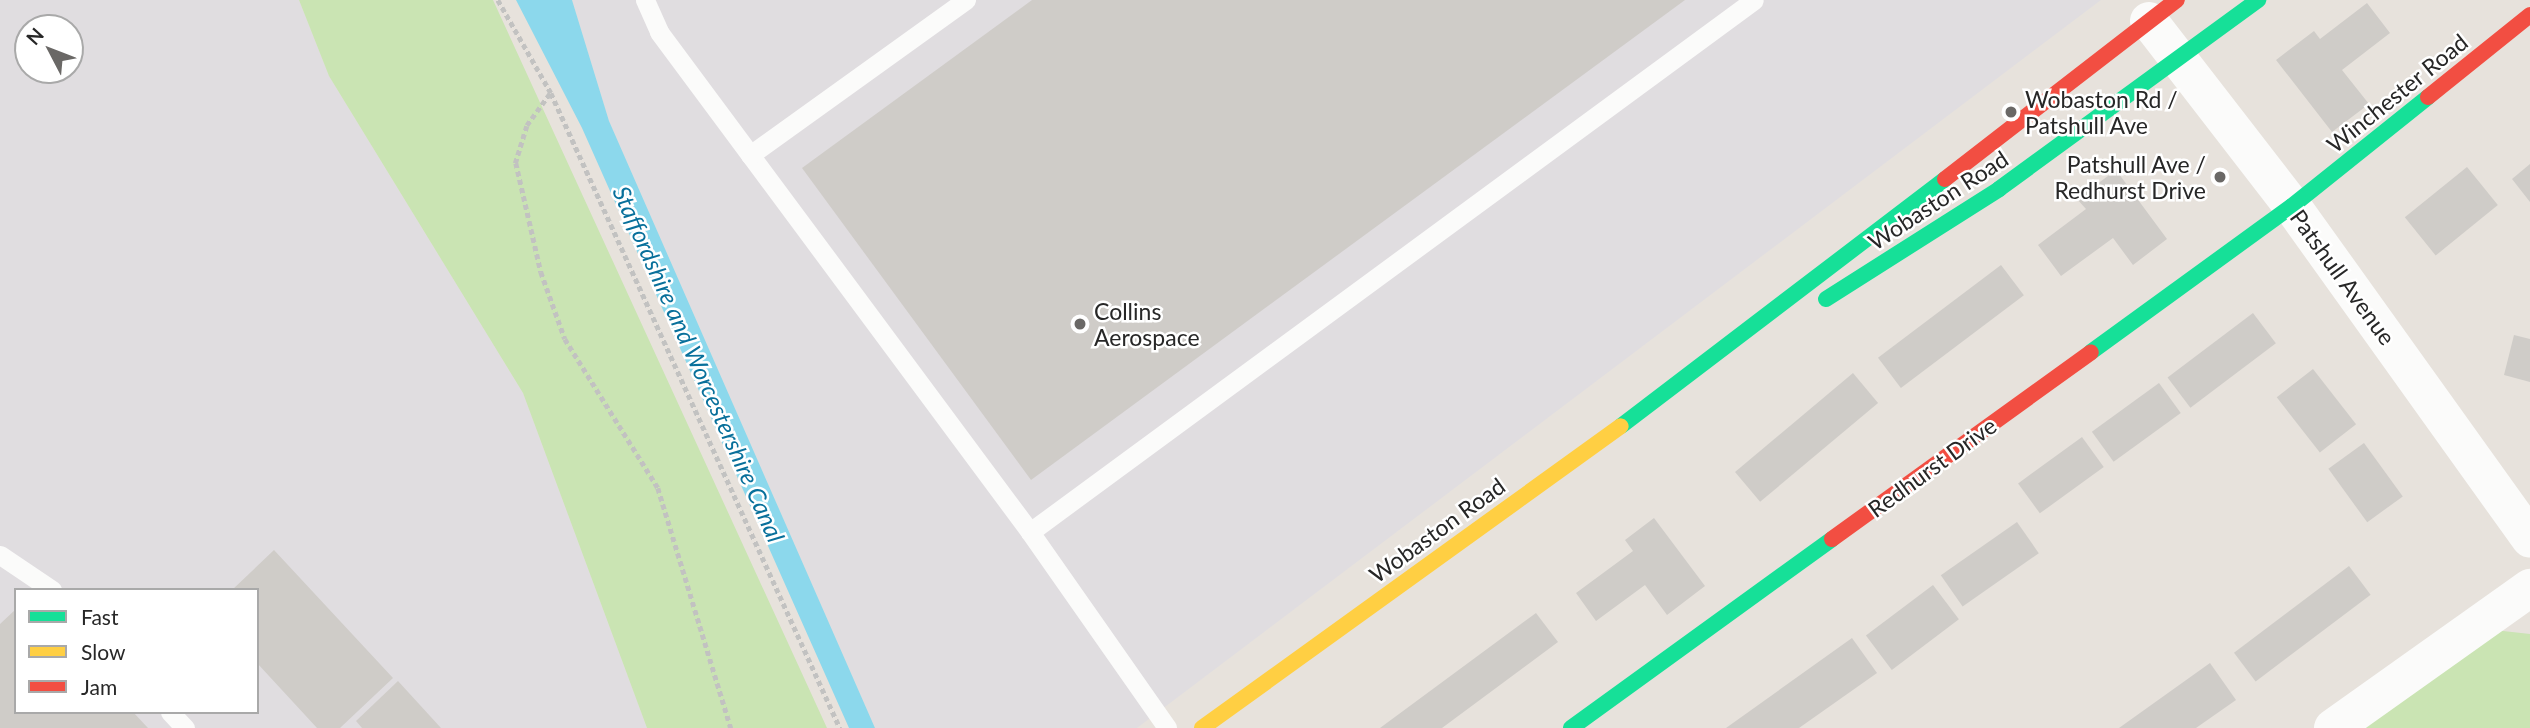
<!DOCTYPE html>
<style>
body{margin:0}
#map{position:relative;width:2530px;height:728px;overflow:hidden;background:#e7e2dc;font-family:Lato,sans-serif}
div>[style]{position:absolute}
.industrial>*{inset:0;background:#e0dde0}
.green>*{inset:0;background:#cae4b3}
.water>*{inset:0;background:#8cd8ec}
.building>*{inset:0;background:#cfccc8;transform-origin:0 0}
.path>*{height:4.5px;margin-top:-2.25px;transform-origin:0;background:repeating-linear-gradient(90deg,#c2c2c1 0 5px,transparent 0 8.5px)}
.lane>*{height:19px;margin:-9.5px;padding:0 9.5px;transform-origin:9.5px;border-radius:9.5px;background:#fbfbfa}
.street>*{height:38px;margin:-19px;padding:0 19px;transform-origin:19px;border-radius:19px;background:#fbfbfa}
.fast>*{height:16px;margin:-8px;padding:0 8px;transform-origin:8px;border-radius:8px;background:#16e098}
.slow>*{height:16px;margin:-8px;padding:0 8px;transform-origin:8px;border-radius:8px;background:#ffcf43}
.jam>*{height:16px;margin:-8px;padding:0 8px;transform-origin:8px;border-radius:8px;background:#f24e42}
.dots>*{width:19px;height:19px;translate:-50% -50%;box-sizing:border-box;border:4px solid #fff;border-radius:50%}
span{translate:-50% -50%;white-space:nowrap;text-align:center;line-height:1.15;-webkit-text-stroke:5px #fff;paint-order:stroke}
.street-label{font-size:23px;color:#272727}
.poi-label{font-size:23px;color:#272727}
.left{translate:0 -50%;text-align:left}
.right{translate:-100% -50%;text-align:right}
.water-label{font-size:24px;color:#08709b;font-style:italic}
.legend{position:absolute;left:14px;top:588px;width:245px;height:126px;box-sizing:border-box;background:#fff;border:2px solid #a9a9a9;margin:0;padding:9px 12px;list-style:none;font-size:21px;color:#272727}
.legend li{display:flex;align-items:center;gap:14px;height:35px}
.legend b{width:35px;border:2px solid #a9a9a9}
.north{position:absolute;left:14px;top:14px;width:70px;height:70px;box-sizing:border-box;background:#fff;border:2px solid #a9a9a9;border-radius:50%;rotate:312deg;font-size:19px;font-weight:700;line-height:28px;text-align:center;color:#272727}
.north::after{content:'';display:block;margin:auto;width:24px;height:32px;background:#6a6866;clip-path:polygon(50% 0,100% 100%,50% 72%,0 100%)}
</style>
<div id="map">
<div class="industrial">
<i style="clip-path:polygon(evenodd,0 0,299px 0,329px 76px,523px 393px,647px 728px,0 728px,0 0,28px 28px,70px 28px,70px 70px,28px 70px,28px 28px,0 0,16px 590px,257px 590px,257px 712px,16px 712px,16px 590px)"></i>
<i style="clip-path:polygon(572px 0,2101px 0,1137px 728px,875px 728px,609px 121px)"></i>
</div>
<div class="green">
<i style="clip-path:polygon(299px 0,493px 0,827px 728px,647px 728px,523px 393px,329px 76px)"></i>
<i style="clip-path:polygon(2494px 630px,2530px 634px,2530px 728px,2358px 728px)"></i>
</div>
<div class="water">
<i style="clip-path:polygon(516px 0,572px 0,609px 121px,875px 728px,849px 728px,582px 128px)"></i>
</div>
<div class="building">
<i style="clip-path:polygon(1032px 0,1685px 0,1031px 480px,802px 168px)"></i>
<i style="clip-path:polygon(2367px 3px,2390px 33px,2342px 70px,2369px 104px,2332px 132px,2276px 60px,2314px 31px,2320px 39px)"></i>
<i style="clip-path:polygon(2530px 164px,2530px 202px,2512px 179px)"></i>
<i style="left:2467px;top:167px;width:49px;height:80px;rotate:51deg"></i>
<i style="clip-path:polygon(2116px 170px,2167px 239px,2133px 265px,2113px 238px,2061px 276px,2038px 245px,2086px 209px,2077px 199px)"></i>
<i style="left:2001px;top:265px;width:38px;height:154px;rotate:53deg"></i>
<i style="left:2253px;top:313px;width:38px;height:107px;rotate:53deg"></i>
<i style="clip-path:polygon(2514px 335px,2530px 339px,2530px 382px,2504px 375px)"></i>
<i style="left:2313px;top:369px;width:70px;height:46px;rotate:52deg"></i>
<i style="left:1853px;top:373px;width:39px;height:154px;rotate:50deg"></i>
<i style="left:2159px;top:383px;width:37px;height:83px;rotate:54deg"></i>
<i style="left:2082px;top:437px;width:37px;height:79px;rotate:54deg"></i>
<i style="left:2364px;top:443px;width:66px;height:44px;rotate:54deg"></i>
<i style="clip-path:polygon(1654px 518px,1705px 586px,1667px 615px,1645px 585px,1596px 621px,1576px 593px,1633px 551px,1625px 540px)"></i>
<i style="left:2017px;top:522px;width:38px;height:93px;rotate:55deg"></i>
<i style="clip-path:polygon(274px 550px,393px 678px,340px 728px,317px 728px,257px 663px,257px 590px,232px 590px)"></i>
<i style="left:2349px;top:566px;width:36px;height:144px;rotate:53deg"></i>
<i style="left:1933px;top:585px;width:43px;height:84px;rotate:53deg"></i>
<i style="clip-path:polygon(16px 609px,16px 712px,133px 712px,148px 728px,0 728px,0 624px)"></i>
<i style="clip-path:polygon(1536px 613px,1558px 642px,1442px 728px,1380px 728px)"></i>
<i style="clip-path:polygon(1852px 638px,1877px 673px,1799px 728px,1726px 728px)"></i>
<i style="clip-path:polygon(2210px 663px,2236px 700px,2196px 728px,2119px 728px)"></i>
<i style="clip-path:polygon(398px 681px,441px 728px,362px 728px,356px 721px)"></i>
</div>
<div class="path">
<i style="left:498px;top:0;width:107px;rotate:60.3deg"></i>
<i style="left:551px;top:93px;width:698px;rotate:65.53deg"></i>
<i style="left:550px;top:94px;width:39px;rotate:126deg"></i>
<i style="left:527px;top:126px;width:39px;rotate:107deg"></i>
<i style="left:516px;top:163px;width:112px;rotate:77.1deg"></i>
<i style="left:541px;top:272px;width:71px;rotate:70.3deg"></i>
<i style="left:565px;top:339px;width:176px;rotate:58deg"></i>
<i style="left:658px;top:488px;width:251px;rotate:73.1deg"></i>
</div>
<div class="lane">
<i style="left:645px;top:0;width:35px;rotate:66deg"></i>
<i style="left:659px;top:32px;width:623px;rotate:53.42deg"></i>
<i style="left:1030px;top:532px;width:898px;rotate:-36.31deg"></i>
<i style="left:750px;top:155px;width:266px;rotate:-35.7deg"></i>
<i style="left:1030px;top:532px;width:239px;rotate:55deg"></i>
<i style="left:0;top:555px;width:63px;rotate:33.9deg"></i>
<i style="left:170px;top:712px;width:22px;rotate:47deg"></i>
</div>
<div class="street">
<i style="left:2149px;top:21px;width:234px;rotate:52.3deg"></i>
<i style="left:2292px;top:206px;width:409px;rotate:54.4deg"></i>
<i style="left:2333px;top:728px;width:242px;rotate:-35.4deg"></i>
</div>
<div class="fast">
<i style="left:1826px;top:299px;width:205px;rotate:-32.4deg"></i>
<i style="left:1999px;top:189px;width:321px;rotate:-36.1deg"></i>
<i style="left:2091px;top:352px;width:248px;rotate:-36deg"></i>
<i style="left:2292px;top:206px;width:174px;rotate:-38.7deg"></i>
<i style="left:1621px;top:426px;width:407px;rotate:-37.3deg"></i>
<i style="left:1571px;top:728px;width:322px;rotate:-35.9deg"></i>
</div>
<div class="slow">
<i style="left:1202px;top:728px;width:516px;rotate:-35.78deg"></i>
</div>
<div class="jam">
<i style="left:2428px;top:97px;width:131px;rotate:-38.8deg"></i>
<i style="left:1945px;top:179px;width:293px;rotate:-37.7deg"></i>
<i style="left:1832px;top:539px;width:319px;rotate:-35.8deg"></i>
</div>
<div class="dots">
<i style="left:2011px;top:112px;background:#6a6866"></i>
<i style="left:2220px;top:177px;background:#6a6866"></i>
<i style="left:1080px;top:324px;background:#6a6866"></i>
</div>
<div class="street-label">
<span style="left:2397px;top:93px;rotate:-39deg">Winchester Road</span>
<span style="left:1938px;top:200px;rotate:-33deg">Wobaston Road</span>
<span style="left:2343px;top:277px;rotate:54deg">Patshull Avenue</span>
<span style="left:1932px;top:467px;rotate:-36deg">Redhurst Drive</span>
<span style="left:1437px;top:530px;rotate:-36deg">Wobaston Road</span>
</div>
<div class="poi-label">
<span class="left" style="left:2025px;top:112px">Wobaston Rd /<br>Patshull Ave</span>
<span class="right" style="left:2206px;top:177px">Patshull Ave /<br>Redhurst Drive</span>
<span class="left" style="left:1094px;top:324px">Collins<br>Aerospace</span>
</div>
<div class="water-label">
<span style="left:699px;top:364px;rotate:66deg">Staffordshire and Worcestershire Canal</span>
</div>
<ul class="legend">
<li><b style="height:9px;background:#16e098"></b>Fast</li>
<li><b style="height:9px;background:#ffcf43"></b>Slow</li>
<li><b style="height:9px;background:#f24e42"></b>Jam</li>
</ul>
<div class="north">N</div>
</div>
